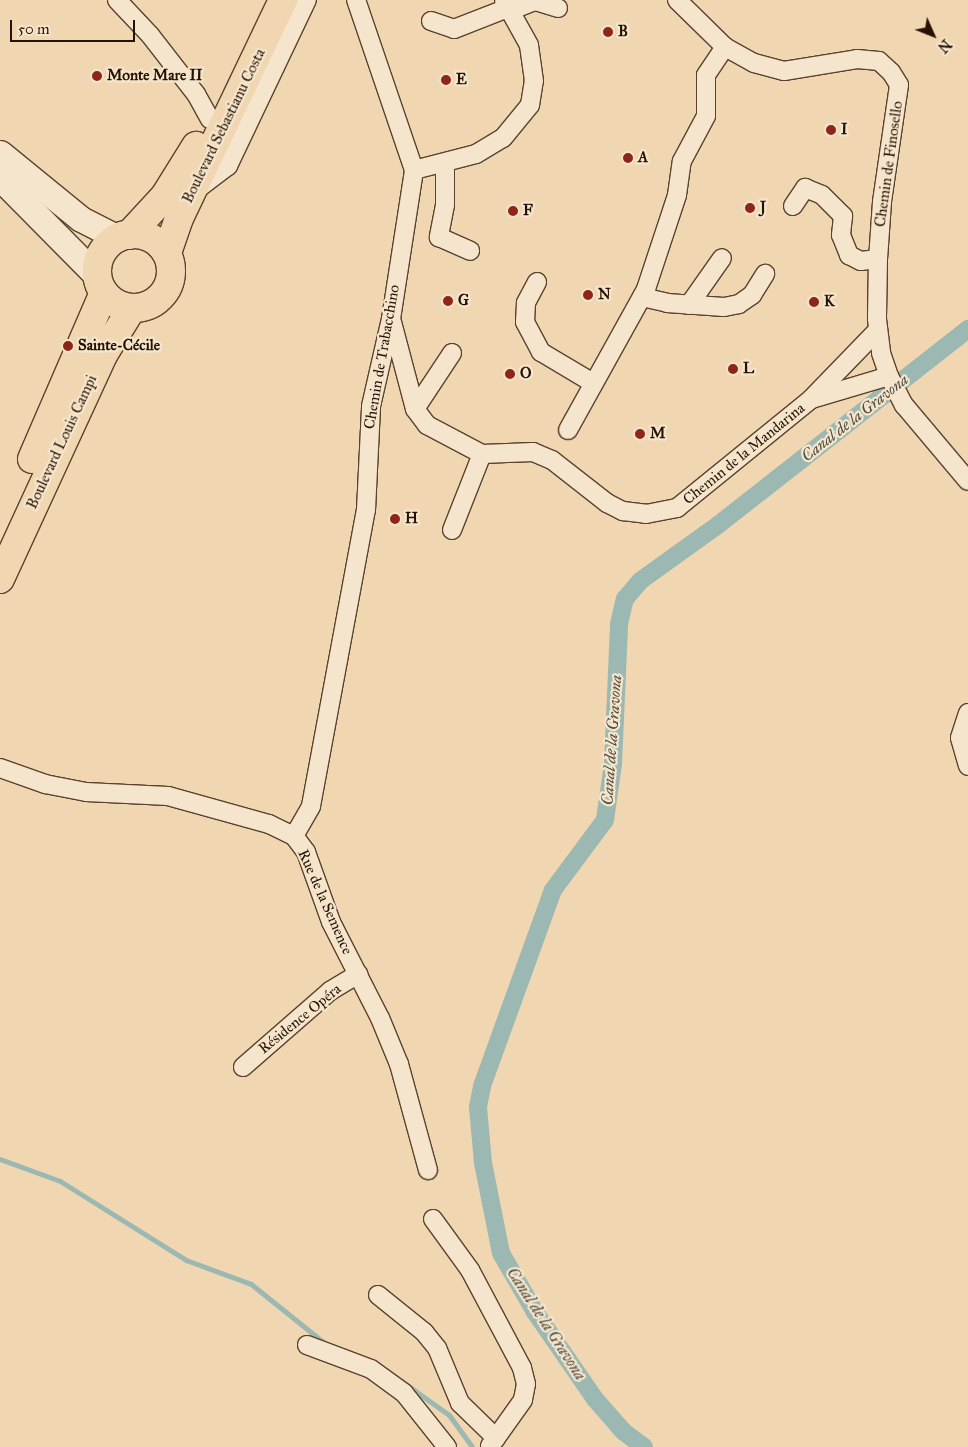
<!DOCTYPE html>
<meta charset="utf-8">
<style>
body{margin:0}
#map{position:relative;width:968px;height:1447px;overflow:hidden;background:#f0d7b1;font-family:"IM FELL Great Primer",serif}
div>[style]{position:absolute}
.stream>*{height:5px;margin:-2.5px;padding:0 2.5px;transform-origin:2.5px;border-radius:2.5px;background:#9bb8b2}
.canal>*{height:18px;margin:-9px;padding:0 9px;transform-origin:9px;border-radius:9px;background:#9bb8b2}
.roads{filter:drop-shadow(1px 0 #59432d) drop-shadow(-1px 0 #59432d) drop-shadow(0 1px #59432d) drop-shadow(0 -1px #59432d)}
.minor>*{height:18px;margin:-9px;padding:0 9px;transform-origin:9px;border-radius:9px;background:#f5e5cc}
.secondary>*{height:25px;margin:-12.5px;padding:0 12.5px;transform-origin:12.5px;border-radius:12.5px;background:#f5e5cc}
.primary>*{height:28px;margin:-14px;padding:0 14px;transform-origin:14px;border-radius:14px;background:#f0d7b1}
.primary>.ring{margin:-14px;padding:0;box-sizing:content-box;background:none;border:28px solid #f0d7b1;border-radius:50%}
.dots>*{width:14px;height:14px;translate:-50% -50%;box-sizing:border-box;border:2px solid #f5e5cc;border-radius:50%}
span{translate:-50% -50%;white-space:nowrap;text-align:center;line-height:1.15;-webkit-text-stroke:4.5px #f5e5cc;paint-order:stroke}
.poi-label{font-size:15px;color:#271201;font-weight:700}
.left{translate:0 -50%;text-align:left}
.street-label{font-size:15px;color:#271201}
.water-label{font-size:16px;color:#504c3f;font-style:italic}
.north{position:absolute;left:908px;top:10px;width:50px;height:50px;-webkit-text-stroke:4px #f5e5cc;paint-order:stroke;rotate:134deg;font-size:14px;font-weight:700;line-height:20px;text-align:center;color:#271201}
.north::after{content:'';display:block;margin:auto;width:18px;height:22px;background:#271201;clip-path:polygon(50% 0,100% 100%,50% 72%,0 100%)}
.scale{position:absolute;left:10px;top:20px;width:125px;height:22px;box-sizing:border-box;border:2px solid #271201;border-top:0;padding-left:6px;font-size:15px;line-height:18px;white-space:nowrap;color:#271201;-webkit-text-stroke:4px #f5e5cc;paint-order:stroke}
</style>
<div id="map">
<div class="stream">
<i style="left:0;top:1159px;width:64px;rotate:20.1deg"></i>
<i style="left:60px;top:1181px;width:149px;rotate:32.1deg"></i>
<i style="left:186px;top:1260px;width:69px;rotate:20.3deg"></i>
<i style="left:251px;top:1284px;width:97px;rotate:38.8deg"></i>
<i style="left:386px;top:1370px;width:77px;rotate:35.5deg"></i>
<i style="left:449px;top:1415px;width:39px;rotate:54deg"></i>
</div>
<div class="canal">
<i style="left:644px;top:1447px;width:26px;rotate:-143deg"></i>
<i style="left:623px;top:1431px;width:43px;rotate:-131.2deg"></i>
<i style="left:595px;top:1399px;width:106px;rotate:-124.6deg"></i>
<i style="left:535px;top:1312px;width:68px;rotate:-120deg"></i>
<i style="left:501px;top:1253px;width:92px;rotate:-101.3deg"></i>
<i style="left:483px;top:1163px;width:56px;rotate:-95.1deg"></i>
<i style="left:478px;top:1107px;width:21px;rotate:-79deg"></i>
<i style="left:482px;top:1086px;width:208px;rotate:-70.1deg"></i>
<i style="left:553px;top:890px;width:87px;rotate:-53.4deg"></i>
<i style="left:605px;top:820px;width:57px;rotate:-81.9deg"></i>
<i style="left:613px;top:764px;width:140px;rotate:-87.5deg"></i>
<i style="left:619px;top:624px;width:26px;rotate:-77deg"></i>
<i style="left:625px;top:599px;width:23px;rotate:-50deg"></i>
<i style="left:640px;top:581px;width:96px;rotate:-35.7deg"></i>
<i style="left:718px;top:525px;width:318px;rotate:-38.1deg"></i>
</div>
<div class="roads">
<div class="minor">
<i style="left:117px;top:0;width:48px;rotate:46.7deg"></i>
<i style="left:150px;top:35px;width:75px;rotate:52.1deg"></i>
<i style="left:196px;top:94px;width:29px;rotate:61deg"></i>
<i style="left:677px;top:0;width:67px;rotate:44.4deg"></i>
<i style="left:725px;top:47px;width:33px;rotate:29deg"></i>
<i style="left:754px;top:63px;width:31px;rotate:15deg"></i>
<i style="left:784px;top:71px;width:74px;rotate:-9.3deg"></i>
<i style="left:857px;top:59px;width:22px;rotate:5deg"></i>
<i style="left:879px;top:61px;width:16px;rotate:43deg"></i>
<i style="left:891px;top:72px;width:15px;rotate:58deg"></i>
<i style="left:899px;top:85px;width:118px;rotate:98.3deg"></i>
<i style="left:882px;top:202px;width:57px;rotate:94deg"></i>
<i style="left:878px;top:259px;width:60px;rotate:91deg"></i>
<i style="left:877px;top:319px;width:34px;rotate:83deg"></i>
<i style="left:881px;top:353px;width:24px;rotate:71deg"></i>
<i style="left:889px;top:376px;width:33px;rotate:63deg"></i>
<i style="left:904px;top:405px;width:99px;rotate:49.9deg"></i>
<i style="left:509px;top:11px;width:28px;rotate:-21deg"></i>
<i style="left:535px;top:1px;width:24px;rotate:17deg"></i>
<i style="left:431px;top:21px;width:24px;rotate:19deg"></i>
<i style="left:454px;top:29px;width:58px;rotate:-21.3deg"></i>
<i style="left:445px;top:164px;width:41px;rotate:90deg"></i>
<i style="left:445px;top:205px;width:33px;rotate:101deg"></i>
<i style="left:439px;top:237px;width:34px;rotate:24deg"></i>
<i style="left:414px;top:170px;width:64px;rotate:-14.5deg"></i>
<i style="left:476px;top:154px;width:31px;rotate:-31deg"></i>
<i style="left:503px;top:138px;width:43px;rotate:-50.7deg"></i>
<i style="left:530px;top:105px;width:24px;rotate:-81deg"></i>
<i style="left:534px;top:81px;width:36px;rotate:-98deg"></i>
<i style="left:529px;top:45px;width:51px;rotate:-119.1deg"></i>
<i style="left:196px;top:190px;width:40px;rotate:-37deg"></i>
<i style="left:228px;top:166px;width:184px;rotate:-64.6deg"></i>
<i style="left:793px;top:206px;width:22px;rotate:-56deg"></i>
<i style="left:805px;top:188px;width:18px;rotate:22deg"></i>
<i style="left:822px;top:195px;width:30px;rotate:45deg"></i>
<i style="left:843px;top:216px;width:19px;rotate:96deg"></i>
<i style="left:841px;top:235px;width:22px;rotate:68deg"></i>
<i style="left:849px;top:255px;width:13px;rotate:27deg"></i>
<i style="left:861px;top:261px;width:17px;rotate:-7deg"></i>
<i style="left:537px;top:282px;width:24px;rotate:118deg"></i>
<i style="left:526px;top:303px;width:19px;rotate:93deg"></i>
<i style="left:525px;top:322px;width:34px;rotate:62deg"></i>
<i style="left:541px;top:352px;width:61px;rotate:30.8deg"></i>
<i style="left:642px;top:297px;width:26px;rotate:13deg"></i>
<i style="left:667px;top:303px;width:57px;rotate:4deg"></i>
<i style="left:724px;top:307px;width:15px;rotate:-11deg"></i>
<i style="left:739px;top:304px;width:16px;rotate:-35deg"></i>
<i style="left:752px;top:295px;width:25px;rotate:-58deg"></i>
<i style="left:689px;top:305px;width:57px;rotate:-54.9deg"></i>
<i style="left:392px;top:322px;width:90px;rotate:75.2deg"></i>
<i style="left:415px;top:409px;width:20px;rotate:53deg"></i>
<i style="left:427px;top:425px;width:62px;rotate:27.8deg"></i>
<i style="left:482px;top:454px;width:51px;rotate:-2.2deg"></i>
<i style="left:533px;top:452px;width:21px;rotate:23deg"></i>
<i style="left:552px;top:460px;width:70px;rotate:38deg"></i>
<i style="left:607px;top:503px;width:18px;rotate:27deg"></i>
<i style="left:623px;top:511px;width:23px;rotate:7deg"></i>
<i style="left:646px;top:514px;width:32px;rotate:-11deg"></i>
<i style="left:677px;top:508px;width:173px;rotate:-39.1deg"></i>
<i style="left:811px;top:399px;width:95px;rotate:-45.9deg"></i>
<i style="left:812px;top:399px;width:80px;rotate:-16.6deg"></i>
<i style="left:415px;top:409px;width:67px;rotate:-56.5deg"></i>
<i style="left:568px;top:430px;width:161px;rotate:-61deg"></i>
<i style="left:646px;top:289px;width:99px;rotate:-71.7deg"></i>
<i style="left:677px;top:195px;width:34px;rotate:-82deg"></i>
<i style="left:682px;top:161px;width:51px;rotate:-61.9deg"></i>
<i style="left:706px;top:116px;width:41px;rotate:-90deg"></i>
<i style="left:706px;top:75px;width:34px;rotate:-56deg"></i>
<i style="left:452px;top:530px;width:82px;rotate:-68.5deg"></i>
<i style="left:968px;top:713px;width:26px;rotate:108deg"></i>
<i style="left:960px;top:738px;width:29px;rotate:74deg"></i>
<i style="left:0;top:768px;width:48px;rotate:19.6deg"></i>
<i style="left:45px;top:784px;width:42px;rotate:11deg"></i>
<i style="left:86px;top:792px;width:82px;rotate:2.8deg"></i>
<i style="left:168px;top:796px;width:105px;rotate:15.5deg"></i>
<i style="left:269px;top:824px;width:28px;rotate:26deg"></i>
<i style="left:294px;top:836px;width:20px;rotate:53deg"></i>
<i style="left:306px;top:852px;width:74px;rotate:70.3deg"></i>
<i style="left:331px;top:922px;width:108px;rotate:63deg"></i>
<i style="left:380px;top:1018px;width:50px;rotate:67.6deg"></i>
<i style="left:399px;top:1064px;width:110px;rotate:74.7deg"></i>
<i style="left:294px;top:836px;width:34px;rotate:-60deg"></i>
<i style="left:311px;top:806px;width:301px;rotate:-79.5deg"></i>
<i style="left:366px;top:510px;width:104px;rotate:-87.2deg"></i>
<i style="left:371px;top:406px;width:89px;rotate:-77.1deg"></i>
<i style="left:391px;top:319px;width:151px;rotate:-81.2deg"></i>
<i style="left:414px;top:170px;width:180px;rotate:-108.8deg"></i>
<i style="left:243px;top:1067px;width:116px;rotate:-41.1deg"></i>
<i style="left:330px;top:991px;width:33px;rotate:-31deg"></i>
<i style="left:433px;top:1219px;width:63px;rotate:54deg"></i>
<i style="left:470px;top:1270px;width:111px;rotate:62deg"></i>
<i style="left:522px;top:1368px;width:16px;rotate:76deg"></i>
<i style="left:526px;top:1384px;width:16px;rotate:101deg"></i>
<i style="left:523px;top:1400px;width:47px;rotate:125.4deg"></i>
<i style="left:378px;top:1295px;width:59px;rotate:38.8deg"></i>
<i style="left:424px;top:1332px;width:21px;rotate:51deg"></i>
<i style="left:437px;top:1348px;width:60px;rotate:67.3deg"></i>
<i style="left:460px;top:1403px;width:50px;rotate:44.2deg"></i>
<i style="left:496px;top:1438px;width:10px;rotate:127deg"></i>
<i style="left:307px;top:1345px;width:68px;rotate:20.6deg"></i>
<i style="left:371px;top:1369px;width:41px;rotate:36deg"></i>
<i style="left:404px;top:1393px;width:69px;rotate:51.5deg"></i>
</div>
<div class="secondary">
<i style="left:0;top:153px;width:104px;rotate:39.2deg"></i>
<i style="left:81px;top:219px;width:42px;rotate:27.2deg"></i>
<i style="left:0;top:178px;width:139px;rotate:45.3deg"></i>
</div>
<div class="primary">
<i class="ring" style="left:97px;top:234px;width:46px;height:46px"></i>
<i style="left:129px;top:235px;width:53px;rotate:-47.3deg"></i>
<i style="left:165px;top:196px;width:59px;rotate:-58.2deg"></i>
<i style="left:167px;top:253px;width:39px;rotate:-71deg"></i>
<i style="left:180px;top:216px;width:239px;rotate:-64.5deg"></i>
<i style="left:32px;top:459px;width:181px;rotate:-66.6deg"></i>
<i style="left:0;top:579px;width:247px;rotate:-65.3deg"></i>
<i style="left:103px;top:355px;width:55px;rotate:-58.3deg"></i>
</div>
</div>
<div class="dots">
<i style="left:608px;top:32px;background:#8f2418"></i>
<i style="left:97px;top:76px;background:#8f2418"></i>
<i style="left:446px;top:80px;background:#8f2418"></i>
<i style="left:831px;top:130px;background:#8f2418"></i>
<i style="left:628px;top:158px;background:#8f2418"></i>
<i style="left:750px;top:208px;background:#8f2418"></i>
<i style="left:513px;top:211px;background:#8f2418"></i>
<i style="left:588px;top:295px;background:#8f2418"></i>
<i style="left:448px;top:301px;background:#8f2418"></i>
<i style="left:814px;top:302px;background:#8f2418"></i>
<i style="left:68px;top:346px;background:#8f2418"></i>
<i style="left:733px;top:369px;background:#8f2418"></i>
<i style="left:510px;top:374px;background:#8f2418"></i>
<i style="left:640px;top:434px;background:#8f2418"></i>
<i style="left:395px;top:519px;background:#8f2418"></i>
</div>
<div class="poi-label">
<span class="left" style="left:618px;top:32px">B</span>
<span class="left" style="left:107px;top:76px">Monte Mare II</span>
<span class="left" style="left:456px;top:80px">E</span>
<span class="left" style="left:841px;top:130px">I</span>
<span class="left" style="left:638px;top:158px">A</span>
<span class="left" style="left:760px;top:208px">J</span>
<span class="left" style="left:523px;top:211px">F</span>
<span class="left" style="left:598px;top:295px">N</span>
<span class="left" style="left:458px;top:301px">G</span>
<span class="left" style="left:824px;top:302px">K</span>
<span class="left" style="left:78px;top:346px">Sainte-Cécile</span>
<span class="left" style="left:743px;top:369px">L</span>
<span class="left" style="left:520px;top:374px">O</span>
<span class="left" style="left:650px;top:434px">M</span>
<span class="left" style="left:405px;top:519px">H</span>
</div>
<div class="street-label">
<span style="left:224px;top:126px;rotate:-64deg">Boulevard Sebastianu Costa</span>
<span style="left:889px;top:164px;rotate:-82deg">Chemin de Finosello</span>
<span style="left:382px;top:357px;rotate:-80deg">Chemin de Trabacchino</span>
<span style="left:62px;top:442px;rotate:-65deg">Boulevard Louis Campi</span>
<span style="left:744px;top:454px;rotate:-39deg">Chemin de la Mandarina</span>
<span style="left:325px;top:902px;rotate:66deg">Rue de la Semence</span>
<span style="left:300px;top:1019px;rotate:-39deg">Résidence Opéra</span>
</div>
<div class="water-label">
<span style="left:855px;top:418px;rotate:-38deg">Canal de la Gravona</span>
<span style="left:612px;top:740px;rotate:-86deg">Canal de la Gravona</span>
<span style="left:546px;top:1324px;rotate:57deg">Canal de la Gravona</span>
</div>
<div class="north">N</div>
<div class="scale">50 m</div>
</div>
